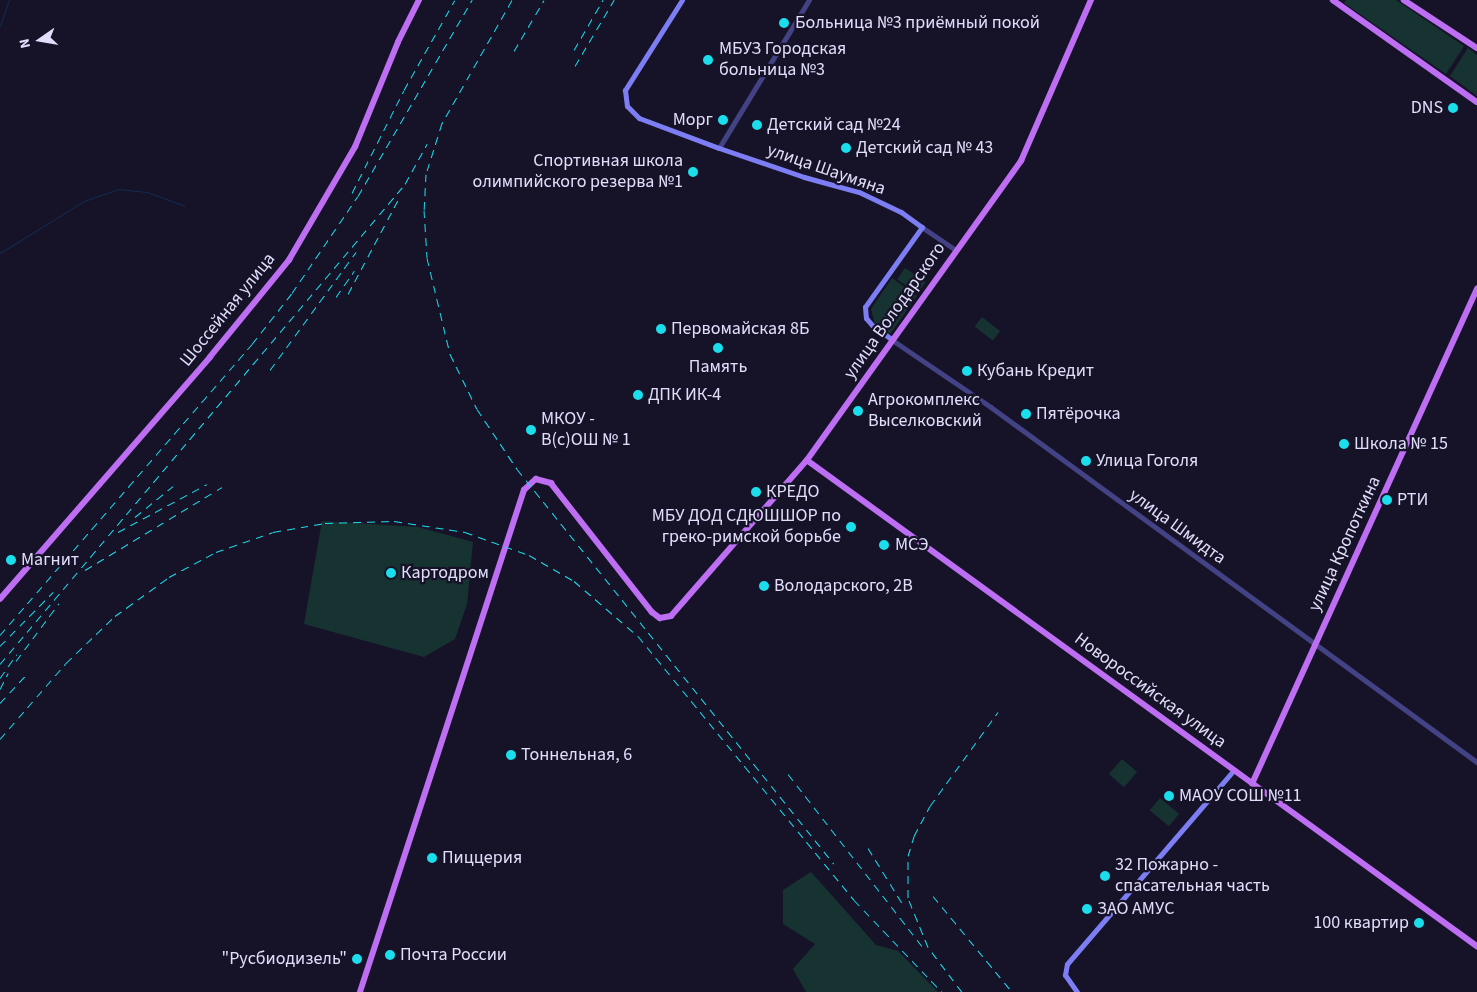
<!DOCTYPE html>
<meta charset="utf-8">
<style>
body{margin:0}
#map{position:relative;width:1477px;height:992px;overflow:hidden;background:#161329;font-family:"Source Sans 3",sans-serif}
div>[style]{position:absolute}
.green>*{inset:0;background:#173331;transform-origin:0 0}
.stream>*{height:1px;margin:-0.5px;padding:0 0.5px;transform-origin:0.5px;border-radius:0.5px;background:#142b4d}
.tertiary>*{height:4.5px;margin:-2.25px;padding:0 2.25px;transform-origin:2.25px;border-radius:2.25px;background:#434284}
.secondary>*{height:5px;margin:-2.5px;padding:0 2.5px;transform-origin:2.5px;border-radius:2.5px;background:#7d7ef4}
.primary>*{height:5.5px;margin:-2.75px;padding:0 2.75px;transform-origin:2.75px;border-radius:2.75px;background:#bd6ef3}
.rail>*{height:1px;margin-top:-0.5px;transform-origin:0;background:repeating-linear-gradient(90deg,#1adeec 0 8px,transparent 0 14px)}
.dots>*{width:14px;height:14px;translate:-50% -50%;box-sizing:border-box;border:2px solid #161329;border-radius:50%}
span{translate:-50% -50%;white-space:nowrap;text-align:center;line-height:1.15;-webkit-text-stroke:4.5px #161329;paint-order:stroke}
.poi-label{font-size:18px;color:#e1defc}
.left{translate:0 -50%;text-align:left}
.right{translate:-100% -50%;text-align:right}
.street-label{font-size:18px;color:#e1defc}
.north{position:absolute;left:15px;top:15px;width:50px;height:50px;-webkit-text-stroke:4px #161329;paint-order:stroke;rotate:257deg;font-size:14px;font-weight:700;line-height:20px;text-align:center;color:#e1defc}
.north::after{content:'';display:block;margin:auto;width:18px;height:22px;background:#e1defc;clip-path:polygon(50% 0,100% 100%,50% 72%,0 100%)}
</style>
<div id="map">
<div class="green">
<i style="clip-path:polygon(1346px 0,1396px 0,1464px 46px,1446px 74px,1344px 3px)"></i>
<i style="clip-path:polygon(1468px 48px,1477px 55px,1477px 96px,1450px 76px)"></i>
<i style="left:905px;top:268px;width:25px;height:14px;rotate:34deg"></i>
<i style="clip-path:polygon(892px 278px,917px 296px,890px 334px,875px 324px,871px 309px)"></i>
<i style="left:982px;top:317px;width:23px;height:12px;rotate:38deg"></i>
<i style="clip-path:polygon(322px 521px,418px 527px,473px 542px,467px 604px,455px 639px,424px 657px,304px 624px)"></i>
<i style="left:1122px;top:759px;width:20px;height:20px;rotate:41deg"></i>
<i style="left:1160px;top:798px;width:25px;height:16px;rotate:40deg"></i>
<i style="clip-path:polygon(811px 872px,876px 945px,898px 951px,938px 992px,806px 992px,793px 969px,815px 944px,783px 924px,783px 890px)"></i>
</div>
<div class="stream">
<i style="left:0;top:26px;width:28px;rotate:-71deg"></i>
<i style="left:0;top:253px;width:99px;rotate:-31.8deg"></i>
<i style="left:84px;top:201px;width:36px;rotate:-19deg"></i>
<i style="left:118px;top:189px;width:29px;rotate:6deg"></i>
<i style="left:147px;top:192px;width:40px;rotate:20.2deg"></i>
</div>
<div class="tertiary">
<i style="left:719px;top:148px;width:173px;rotate:-58.7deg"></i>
<i style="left:922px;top:227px;width:41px;rotate:34.1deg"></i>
<i style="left:891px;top:339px;width:121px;rotate:34.2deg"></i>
<i style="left:991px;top:407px;width:602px;rotate:36.15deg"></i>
</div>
<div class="secondary">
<i style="left:682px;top:0;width:107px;rotate:122.3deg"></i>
<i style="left:625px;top:90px;width:16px;rotate:83deg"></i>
<i style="left:627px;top:106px;width:17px;rotate:45deg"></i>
<i style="left:639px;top:118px;width:85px;rotate:20.6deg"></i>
<i style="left:719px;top:148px;width:90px;rotate:18.8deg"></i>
<i style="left:804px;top:177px;width:57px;rotate:15.3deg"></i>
<i style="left:859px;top:192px;width:47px;rotate:25.5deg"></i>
<i style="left:901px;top:212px;width:26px;rotate:36deg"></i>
<i style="left:922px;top:227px;width:98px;rotate:125.5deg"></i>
<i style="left:865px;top:307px;width:11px;rotate:85deg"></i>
<i style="left:866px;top:318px;width:9px;rotate:49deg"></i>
<i style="left:872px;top:325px;width:24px;rotate:36deg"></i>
<i style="left:1077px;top:992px;width:21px;rotate:-125deg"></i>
<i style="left:1065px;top:975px;width:11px;rotate:-80deg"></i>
<i style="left:1067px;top:964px;width:255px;rotate:-49.3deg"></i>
</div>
<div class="primary">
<i style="left:1333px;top:0;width:176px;rotate:35.3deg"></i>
<i style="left:1404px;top:0;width:87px;rotate:33.3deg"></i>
<i style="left:807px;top:460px;width:828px;rotate:35.96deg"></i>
<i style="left:0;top:599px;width:320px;rotate:-49deg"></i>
<i style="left:210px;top:357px;width:125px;rotate:-50.8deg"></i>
<i style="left:289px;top:260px;width:131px;rotate:-59.7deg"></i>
<i style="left:355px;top:147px;width:113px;rotate:-67.7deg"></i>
<i style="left:398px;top:42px;width:47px;rotate:-63.4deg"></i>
<i style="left:1252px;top:784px;width:544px;rotate:-65.56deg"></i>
<i style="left:360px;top:992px;width:528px;rotate:-71.91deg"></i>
<i style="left:524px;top:490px;width:16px;rotate:-43deg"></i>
<i style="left:536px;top:479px;width:16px;rotate:15deg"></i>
<i style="left:551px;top:483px;width:164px;rotate:51.9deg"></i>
<i style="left:652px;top:612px;width:10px;rotate:37deg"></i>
<i style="left:660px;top:618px;width:11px;rotate:-10deg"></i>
<i style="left:671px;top:616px;width:207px;rotate:-48.9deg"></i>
<i style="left:807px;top:460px;width:368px;rotate:-54.4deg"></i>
<i style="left:1021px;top:161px;width:176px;rotate:-66.5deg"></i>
</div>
<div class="rail">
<i style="left:512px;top:0;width:142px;rotate:119.6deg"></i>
<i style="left:442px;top:123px;width:53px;rotate:107.4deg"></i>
<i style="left:426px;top:174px;width:36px;rotate:93deg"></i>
<i style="left:424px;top:210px;width:48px;rotate:86.4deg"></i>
<i style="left:427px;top:258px;width:99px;rotate:76.5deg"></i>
<i style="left:450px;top:354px;width:61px;rotate:63.9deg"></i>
<i style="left:477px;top:409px;width:72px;rotate:56.3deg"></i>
<i style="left:517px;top:469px;width:506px;rotate:51.25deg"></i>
<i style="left:574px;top:50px;width:58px;rotate:-59.9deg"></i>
<i style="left:514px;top:51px;width:59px;rotate:-59.5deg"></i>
<i style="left:575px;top:66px;width:77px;rotate:-59.4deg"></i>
<i style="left:352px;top:193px;width:115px;rotate:-63.2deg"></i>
<i style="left:404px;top:90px;width:103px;rotate:-60.5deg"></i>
<i style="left:348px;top:294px;width:106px;rotate:-62deg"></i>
<i style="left:336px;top:297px;width:32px;rotate:-55deg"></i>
<i style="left:270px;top:370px;width:146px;rotate:-53.9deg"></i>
<i style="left:135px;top:517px;width:49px;rotate:-39.2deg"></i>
<i style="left:118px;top:532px;width:101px;rotate:-28.3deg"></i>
<i style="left:85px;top:570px;width:160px;rotate:-31.2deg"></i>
<i style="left:0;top:635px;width:385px;rotate:-49.1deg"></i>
<i style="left:252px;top:344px;width:65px;rotate:-51.9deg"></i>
<i style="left:292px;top:293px;width:117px;rotate:-55.8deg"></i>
<i style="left:358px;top:196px;width:227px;rotate:-59.8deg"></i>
<i style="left:0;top:646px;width:76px;rotate:-45.5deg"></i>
<i style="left:16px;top:661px;width:72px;rotate:-53.4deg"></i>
<i style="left:0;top:664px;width:628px;rotate:-49.84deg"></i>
<i style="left:405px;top:184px;width:46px;rotate:-61.2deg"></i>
<i style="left:0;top:678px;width:29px;rotate:-55deg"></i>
<i style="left:0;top:689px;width:18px;rotate:-63deg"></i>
<i style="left:0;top:703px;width:38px;rotate:-47deg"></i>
<i style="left:0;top:739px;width:101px;rotate:-49deg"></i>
<i style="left:66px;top:663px;width:68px;rotate:-43.8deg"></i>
<i style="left:115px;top:616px;width:67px;rotate:-35.8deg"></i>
<i style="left:169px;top:577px;width:53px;rotate:-28deg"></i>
<i style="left:216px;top:552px;width:60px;rotate:-19.3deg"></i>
<i style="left:273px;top:532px;width:53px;rotate:-9.8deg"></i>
<i style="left:325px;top:523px;width:69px;rotate:-1.7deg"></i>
<i style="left:394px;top:521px;width:72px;rotate:8.8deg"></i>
<i style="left:465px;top:532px;width:68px;rotate:19.8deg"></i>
<i style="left:529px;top:555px;width:52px;rotate:30deg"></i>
<i style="left:574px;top:581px;width:84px;rotate:40.7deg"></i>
<i style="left:638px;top:636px;width:341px;rotate:50.7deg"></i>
<i style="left:854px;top:900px;width:127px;rotate:46.3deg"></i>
<i style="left:788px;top:774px;width:218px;rotate:52.1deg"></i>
<i style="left:868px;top:848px;width:70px;rotate:58.3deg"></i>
<i style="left:933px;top:896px;width:124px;rotate:50.5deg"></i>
<i style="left:962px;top:992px;width:56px;rotate:-127.1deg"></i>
<i style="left:928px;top:947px;width:53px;rotate:-112.2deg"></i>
<i style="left:908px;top:898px;width:42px;rotate:-90deg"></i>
<i style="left:908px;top:856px;width:21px;rotate:-73deg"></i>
<i style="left:914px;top:836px;width:34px;rotate:-62deg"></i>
<i style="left:930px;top:806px;width:116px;rotate:-54.1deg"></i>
</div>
<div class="dots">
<i style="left:784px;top:23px;background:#1adeec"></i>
<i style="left:708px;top:60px;background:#1adeec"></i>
<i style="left:1453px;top:108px;background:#1adeec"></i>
<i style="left:723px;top:120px;background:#1adeec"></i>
<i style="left:757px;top:125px;background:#1adeec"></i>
<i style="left:846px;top:148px;background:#1adeec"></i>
<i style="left:693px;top:172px;background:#1adeec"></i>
<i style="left:661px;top:329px;background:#1adeec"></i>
<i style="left:718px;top:348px;background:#1adeec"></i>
<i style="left:967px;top:371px;background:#1adeec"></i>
<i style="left:638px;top:395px;background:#1adeec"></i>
<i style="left:858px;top:411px;background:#1adeec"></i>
<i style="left:1026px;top:414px;background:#1adeec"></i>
<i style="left:531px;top:430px;background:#1adeec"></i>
<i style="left:1344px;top:444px;background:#1adeec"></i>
<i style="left:1086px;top:461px;background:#1adeec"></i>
<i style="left:756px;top:492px;background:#1adeec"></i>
<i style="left:1387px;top:500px;background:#1adeec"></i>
<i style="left:851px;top:527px;background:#1adeec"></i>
<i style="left:884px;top:545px;background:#1adeec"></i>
<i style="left:11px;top:560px;background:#1adeec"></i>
<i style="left:391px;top:573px;background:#1adeec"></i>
<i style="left:764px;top:586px;background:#1adeec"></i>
<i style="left:511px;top:755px;background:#1adeec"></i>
<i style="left:1169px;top:796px;background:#1adeec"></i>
<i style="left:432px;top:858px;background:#1adeec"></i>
<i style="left:1105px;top:876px;background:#1adeec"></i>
<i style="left:1087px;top:909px;background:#1adeec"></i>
<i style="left:1419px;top:923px;background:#1adeec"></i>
<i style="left:390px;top:955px;background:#1adeec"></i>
<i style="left:357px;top:959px;background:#1adeec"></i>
</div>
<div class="poi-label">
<span class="left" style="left:795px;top:23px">Больница №3 приёмный покой</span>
<span class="left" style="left:719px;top:60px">МБУЗ Городская<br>больница №3</span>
<span class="right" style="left:1443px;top:108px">DNS</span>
<span class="right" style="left:713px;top:120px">Морг</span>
<span class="left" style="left:767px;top:125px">Детский сад №24</span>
<span class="left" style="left:856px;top:148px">Детский сад № 43</span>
<span class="right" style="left:683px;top:172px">Спортивная школа<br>олимпийского резерва №1</span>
<span class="left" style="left:671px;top:329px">Первомайская 8Б</span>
<span style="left:718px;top:367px">Память</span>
<span class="left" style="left:977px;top:371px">Кубань Кредит</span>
<span class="left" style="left:648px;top:395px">ДПК ИК-4</span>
<span class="left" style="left:868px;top:411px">Агрокомплекс<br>Выселковский</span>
<span class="left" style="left:1036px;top:414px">Пятёрочка</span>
<span class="left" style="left:541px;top:430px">МКОУ -<br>В(с)ОШ № 1</span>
<span class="left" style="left:1354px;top:444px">Школа № 15</span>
<span class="left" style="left:1096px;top:461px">Улица Гоголя</span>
<span class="left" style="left:766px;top:492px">КРЕДО</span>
<span class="left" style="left:1397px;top:500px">РТИ</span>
<span class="right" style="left:841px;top:527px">МБУ ДОД СДЮШШОР по<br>греко-римской борьбе</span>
<span class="left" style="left:895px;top:545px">МСЭ</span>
<span class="left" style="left:21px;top:560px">Магнит</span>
<span class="left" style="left:401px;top:573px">Картодром</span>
<span class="left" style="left:774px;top:586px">Володарского, 2В</span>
<span class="left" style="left:521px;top:755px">Тоннельная, 6</span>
<span class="left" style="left:1179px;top:796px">МАОУ СОШ №11</span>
<span class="left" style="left:442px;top:858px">Пиццерия</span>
<span class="left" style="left:1115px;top:876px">32 Пожарно -<br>спасательная часть</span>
<span class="left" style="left:1097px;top:909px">ЗАО АМУС</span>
<span class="right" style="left:1409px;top:923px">100 квартир</span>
<span class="left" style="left:400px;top:955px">Почта России</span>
<span class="right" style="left:347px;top:959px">"Русбиодизель"</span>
</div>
<div class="street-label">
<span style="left:826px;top:170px;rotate:19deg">улица Шаумяна</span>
<span style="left:228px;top:310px;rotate:-51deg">Шоссейная улица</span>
<span style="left:895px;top:311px;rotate:-55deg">улица Володарского</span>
<span style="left:1177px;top:527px;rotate:36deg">улица Шмидта</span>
<span style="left:1345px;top:544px;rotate:-65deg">улица Кропоткина</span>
<span style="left:1150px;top:691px;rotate:36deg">Новороссийская улица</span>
</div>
<div class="north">N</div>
</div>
